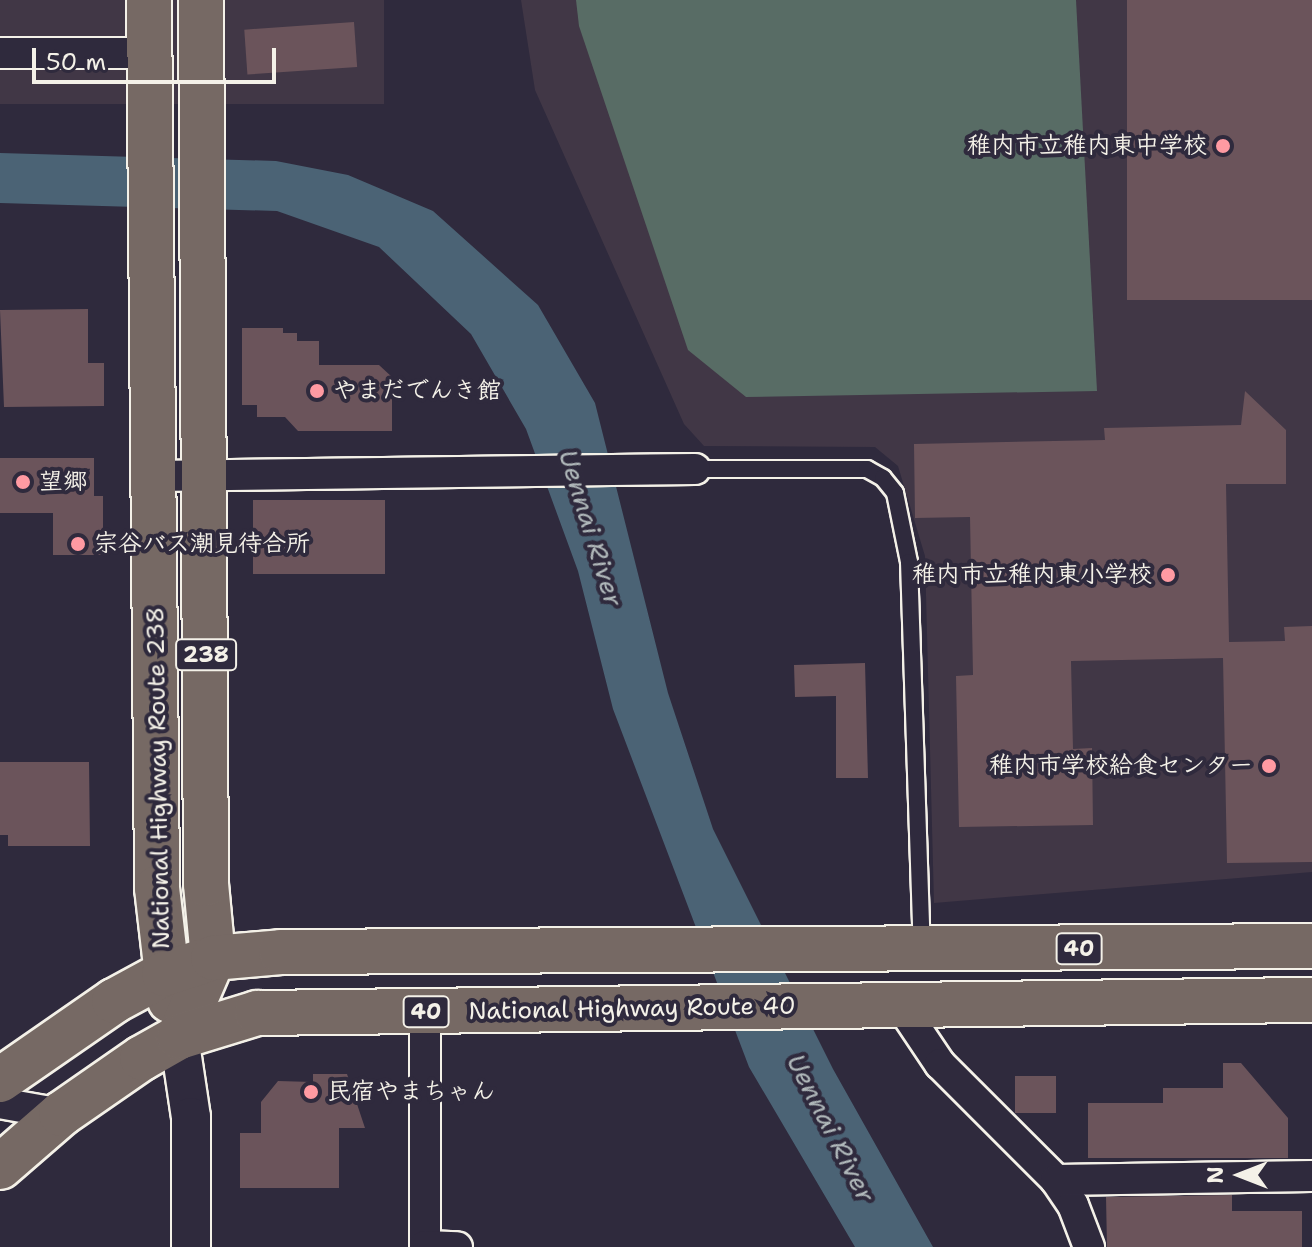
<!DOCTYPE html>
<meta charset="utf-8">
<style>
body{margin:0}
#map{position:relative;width:1312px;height:1247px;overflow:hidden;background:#2f2a3d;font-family:"Shantell Sans","Klee One",sans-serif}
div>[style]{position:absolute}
.built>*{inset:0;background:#413746;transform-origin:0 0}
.green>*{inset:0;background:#586c65}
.water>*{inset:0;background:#4b6375}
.building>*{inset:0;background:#6b545b;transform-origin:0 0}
.roads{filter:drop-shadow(2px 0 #f4f1e8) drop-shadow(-2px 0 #f4f1e8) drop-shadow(0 2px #f4f1e8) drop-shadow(0 -2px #f4f1e8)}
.service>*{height:16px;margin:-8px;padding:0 8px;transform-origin:8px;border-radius:8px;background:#2f2a3d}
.minor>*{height:30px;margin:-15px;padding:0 15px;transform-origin:15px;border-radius:15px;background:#2f2a3d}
.tertiary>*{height:38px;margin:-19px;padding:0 19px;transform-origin:19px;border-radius:19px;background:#2f2a3d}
.trunk>*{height:44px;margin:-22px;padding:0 22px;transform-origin:22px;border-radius:22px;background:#766964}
.dots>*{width:22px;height:22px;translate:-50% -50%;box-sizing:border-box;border:4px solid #2f2a3d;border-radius:50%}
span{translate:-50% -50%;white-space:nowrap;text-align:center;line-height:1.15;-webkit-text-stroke:8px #2f2a3d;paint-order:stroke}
.shield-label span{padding:2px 6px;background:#2f2a3d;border:2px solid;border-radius:6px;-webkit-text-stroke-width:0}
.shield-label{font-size:22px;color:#f4f1e8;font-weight:700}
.poi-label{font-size:24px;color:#f4f1e8;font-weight:700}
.right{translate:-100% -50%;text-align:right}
.left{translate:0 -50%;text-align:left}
.street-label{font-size:24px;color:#f4f1e8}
.water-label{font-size:26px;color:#b0b8ba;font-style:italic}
.north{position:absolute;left:1200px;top:1135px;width:80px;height:80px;-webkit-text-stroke:6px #2f2a3d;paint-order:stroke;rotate:270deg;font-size:22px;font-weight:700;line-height:32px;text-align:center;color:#f4f1e8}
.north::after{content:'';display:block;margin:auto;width:28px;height:36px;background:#f4f1e8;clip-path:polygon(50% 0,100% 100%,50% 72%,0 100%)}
.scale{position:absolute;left:32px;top:48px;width:244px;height:36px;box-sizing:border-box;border:4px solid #f4f1e8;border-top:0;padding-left:10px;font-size:24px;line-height:28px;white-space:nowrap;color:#f4f1e8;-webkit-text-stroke:6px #2f2a3d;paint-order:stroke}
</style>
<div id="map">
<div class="built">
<i style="left:0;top:0;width:384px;height:104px"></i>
<i style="clip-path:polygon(521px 0,1312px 0,1312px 872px,934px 903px,925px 556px,898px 466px,875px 447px,704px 446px,684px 424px,535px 90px)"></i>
</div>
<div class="green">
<i style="clip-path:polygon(576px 0,1076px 0,1097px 391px,746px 397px,688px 350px,579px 26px)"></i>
</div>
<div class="water">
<i style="clip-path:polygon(0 153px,276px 161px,348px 175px,433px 211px,538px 305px,595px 403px,668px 693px,713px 829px,833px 1069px,933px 1247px,855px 1247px,749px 1067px,613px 709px,578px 571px,526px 429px,471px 334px,379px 247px,277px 211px,0 203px)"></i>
</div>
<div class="building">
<i style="left:1127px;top:0;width:185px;height:300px"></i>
<i style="left:354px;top:22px;width:45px;height:110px;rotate:86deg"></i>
<i style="clip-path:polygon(88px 309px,88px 363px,104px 363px,104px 406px,4px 407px,0 310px)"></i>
<i style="clip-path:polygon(242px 328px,283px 328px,283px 333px,297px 333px,297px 341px,319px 341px,319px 365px,379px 365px,392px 377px,392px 431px,298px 431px,285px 417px,257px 417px,257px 405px,242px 405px)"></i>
<i style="clip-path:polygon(1245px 391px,1286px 430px,1286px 484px,1226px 484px,1229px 642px,1285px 641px,1284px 627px,1312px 626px,1312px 862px,1227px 863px,1223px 658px,1071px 661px,1073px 749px,1092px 748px,1093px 825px,959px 827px,956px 676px,973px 675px,970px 517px,915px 518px,914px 444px,1105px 440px,1104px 428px,1241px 425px)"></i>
<i style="clip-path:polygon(0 458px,94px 458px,94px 496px,103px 496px,103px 555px,53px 555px,53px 513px,0 513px)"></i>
<i style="left:253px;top:500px;width:132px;height:74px"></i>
<i style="clip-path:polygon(865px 663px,868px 778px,836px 778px,836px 696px,795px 697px,794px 665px)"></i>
<i style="clip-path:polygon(0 762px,89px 762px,90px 846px,8px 846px,8px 835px,0 835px)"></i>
<i style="clip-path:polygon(1223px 1063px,1241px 1063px,1288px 1118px,1288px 1158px,1088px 1158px,1088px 1103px,1163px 1103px,1163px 1088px,1223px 1088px)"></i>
<i style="clip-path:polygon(313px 1074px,347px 1074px,365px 1128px,339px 1128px,339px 1188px,240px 1188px,240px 1133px,261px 1133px,261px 1102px,278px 1081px,313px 1082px)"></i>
<i style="left:1015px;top:1076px;width:41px;height:37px"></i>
<i style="clip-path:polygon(1232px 1195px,1232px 1211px,1302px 1211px,1302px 1247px,1107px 1247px,1106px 1197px)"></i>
</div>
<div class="roads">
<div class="service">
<i style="left:695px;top:469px;width:172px"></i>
<i style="left:867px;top:469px;width:18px;rotate:29deg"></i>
<i style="left:883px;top:478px;width:19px;rotate:51deg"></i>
<i style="left:895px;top:493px;width:70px;rotate:78.5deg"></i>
<i style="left:909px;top:562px;width:384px;rotate:88.1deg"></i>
</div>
<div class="minor">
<i style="left:0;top:53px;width:149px"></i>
<i style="left:154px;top:476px;width:541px;rotate:-0.74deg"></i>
<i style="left:901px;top:1006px;width:70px;rotate:56.1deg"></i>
<i style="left:940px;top:1064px;width:164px;rotate:45deg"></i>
<i style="left:1056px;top:1180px;width:30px;rotate:56deg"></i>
<i style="left:1073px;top:1205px;width:45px;rotate:69.1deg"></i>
<i style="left:425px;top:1012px;width:235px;rotate:90deg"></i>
<i style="left:0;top:1103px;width:62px;rotate:10.2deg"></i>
<i style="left:1056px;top:1180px;width:256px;rotate:-0.9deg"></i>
<i style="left:425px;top:1246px;width:32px;rotate:2deg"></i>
</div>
<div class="tertiary">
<i style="left:179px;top:1037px;width:81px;rotate:81.5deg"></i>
<i style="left:191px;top:1117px;width:130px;rotate:90deg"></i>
</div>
<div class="trunk">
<i style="left:149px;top:0;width:888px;rotate:89.48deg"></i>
<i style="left:157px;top:888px;width:113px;rotate:83.4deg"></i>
<i style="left:179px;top:1037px;width:86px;rotate:-66.7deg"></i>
<i style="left:213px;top:958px;width:74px;rotate:-95.4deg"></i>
<i style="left:206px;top:884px;width:884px;rotate:-90.32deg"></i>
<i style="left:0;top:1080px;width:139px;rotate:-34.7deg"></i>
<i style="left:114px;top:1001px;width:57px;rotate:-28.4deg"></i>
<i style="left:164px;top:974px;width:52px;rotate:-18.1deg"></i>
<i style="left:213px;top:958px;width:68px;rotate:-5deg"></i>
<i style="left:281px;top:952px;width:1031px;rotate:-0.33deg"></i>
<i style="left:0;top:1167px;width:81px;rotate:-41deg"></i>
<i style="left:61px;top:1114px;width:98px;rotate:-34.7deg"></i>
<i style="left:142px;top:1058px;width:43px;rotate:-29.6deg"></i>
<i style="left:179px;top:1037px;width:82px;rotate:-17.1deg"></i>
<i style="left:257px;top:1013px;width:1055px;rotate:-0.71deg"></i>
</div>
</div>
<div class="dots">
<i style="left:1223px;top:146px;background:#ff9aa2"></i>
<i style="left:317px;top:391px;background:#ff9aa2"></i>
<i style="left:23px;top:482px;background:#ff9aa2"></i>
<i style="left:78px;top:544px;background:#ff9aa2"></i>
<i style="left:1168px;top:575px;background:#ff9aa2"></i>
<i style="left:1269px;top:766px;background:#ff9aa2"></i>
<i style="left:311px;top:1092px;background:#ff9aa2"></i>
</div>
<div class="shield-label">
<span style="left:206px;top:655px">238</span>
<span style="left:1079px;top:949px">40</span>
<span style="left:426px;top:1012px">40</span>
</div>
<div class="poi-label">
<span class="right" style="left:1207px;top:146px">稚内市立稚内東中学校</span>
<span class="left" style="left:333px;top:391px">やまだでんき館</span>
<span class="left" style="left:39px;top:482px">望郷</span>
<span class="left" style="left:94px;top:544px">宗谷バス潮見待合所</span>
<span class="right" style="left:1152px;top:575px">稚内市立稚内東小学校</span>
<span class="right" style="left:1253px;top:766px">稚内市学校給食センター</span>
<span class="left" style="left:327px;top:1092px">民宿やまちゃん</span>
</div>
<div class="street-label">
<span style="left:159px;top:778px;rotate:-91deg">National Highway Route 238</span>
<span style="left:632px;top:1009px;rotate:-1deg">National Highway Route 40</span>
</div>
<div class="water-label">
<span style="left:591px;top:528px;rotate:73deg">Uennai River</span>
<span style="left:831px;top:1128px;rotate:63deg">Uennai River</span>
</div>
<div class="north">N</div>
<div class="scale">50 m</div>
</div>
